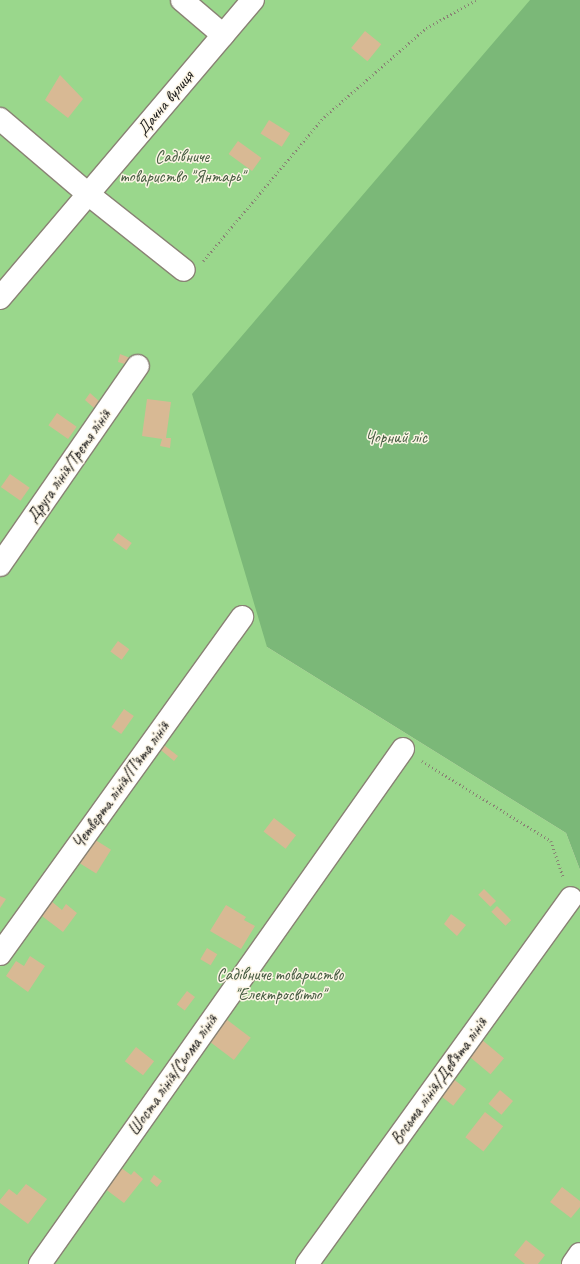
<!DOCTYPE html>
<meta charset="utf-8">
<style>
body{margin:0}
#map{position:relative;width:580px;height:1264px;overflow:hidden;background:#f6e7cd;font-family:Caveat,sans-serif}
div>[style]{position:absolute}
.green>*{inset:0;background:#9ad78c}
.forest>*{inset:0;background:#7bb878}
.building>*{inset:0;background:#d8b994;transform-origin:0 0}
.path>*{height:2.5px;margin-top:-1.25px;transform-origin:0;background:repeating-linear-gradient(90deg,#898274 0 1px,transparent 0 4px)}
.roads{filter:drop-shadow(1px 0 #898274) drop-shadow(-1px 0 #898274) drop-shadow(0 1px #898274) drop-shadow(0 -1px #898274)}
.minor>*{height:22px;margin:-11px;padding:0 11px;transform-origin:11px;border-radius:11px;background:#fff}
span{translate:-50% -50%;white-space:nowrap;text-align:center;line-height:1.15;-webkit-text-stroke:3px #fcf5e5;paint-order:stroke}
.street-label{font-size:17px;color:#1c1c1c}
.park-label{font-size:17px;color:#485d43}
</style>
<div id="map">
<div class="green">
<i style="clip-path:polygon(0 0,580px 0,267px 647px,566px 833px,580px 870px,580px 1264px,0 1264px)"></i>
</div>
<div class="forest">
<i style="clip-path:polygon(530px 0,580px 0,580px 870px,566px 833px,267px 647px,192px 394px)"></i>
</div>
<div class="building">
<i style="left:365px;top:31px;width:21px;height:22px;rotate:39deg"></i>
<i style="clip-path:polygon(60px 75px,83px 99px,68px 118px,45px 100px)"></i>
<i style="left:269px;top:120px;width:25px;height:16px;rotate:32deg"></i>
<i style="left:238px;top:141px;width:29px;height:16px;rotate:36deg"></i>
<i style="clip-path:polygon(120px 354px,130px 358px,128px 365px,118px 362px)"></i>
<i style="clip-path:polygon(90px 393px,99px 401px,94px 408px,85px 400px)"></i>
<i style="clip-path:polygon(147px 399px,171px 402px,166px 438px,171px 438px,170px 448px,160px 446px,162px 439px,142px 436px)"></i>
<i style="left:57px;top:413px;width:24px;height:15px;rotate:35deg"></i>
<i style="left:10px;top:474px;width:24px;height:16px;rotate:35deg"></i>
<i style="left:118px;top:533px;width:17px;height:9px;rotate:36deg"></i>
<i style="left:118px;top:641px;width:14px;height:13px;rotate:36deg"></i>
<i style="left:124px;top:709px;width:12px;height:22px;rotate:35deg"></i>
<i style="clip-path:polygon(160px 742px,178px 756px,174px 761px,156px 746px)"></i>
<i style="left:274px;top:818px;width:28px;height:17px;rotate:38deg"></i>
<i style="left:89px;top:836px;width:26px;height:28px;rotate:32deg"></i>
<i style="left:484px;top:889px;width:17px;height:8px;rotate:45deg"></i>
<i style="clip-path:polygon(0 896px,6px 899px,0 908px)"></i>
<i style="clip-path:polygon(45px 896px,62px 910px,66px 904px,77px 913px,63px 932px,34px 910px)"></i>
<i style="clip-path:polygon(226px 905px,246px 917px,244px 920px,255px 926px,241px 949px,210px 931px)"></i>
<i style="left:497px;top:906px;width:20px;height:8px;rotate:45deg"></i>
<i style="clip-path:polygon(451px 914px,466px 925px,457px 936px,444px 924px)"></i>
<i style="left:207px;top:948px;width:12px;height:13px;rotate:31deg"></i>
<i style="clip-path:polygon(30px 956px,45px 966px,28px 992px,6px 976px,16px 961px,24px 966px)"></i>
<i style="left:187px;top:991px;width:10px;height:17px;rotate:37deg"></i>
<i style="left:226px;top:1019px;width:31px;height:28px;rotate:37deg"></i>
<i style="left:481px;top:1039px;width:30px;height:21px;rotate:40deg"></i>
<i style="left:136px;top:1047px;width:23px;height:18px;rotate:38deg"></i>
<i style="left:452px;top:1078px;width:18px;height:21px;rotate:38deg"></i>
<i style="left:500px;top:1090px;width:17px;height:18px;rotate:40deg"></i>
<i style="left:485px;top:1112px;width:23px;height:32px;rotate:38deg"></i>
<i style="clip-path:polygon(120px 1167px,131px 1175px,134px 1171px,143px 1179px,124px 1203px,104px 1188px)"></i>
<i style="clip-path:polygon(154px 1175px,162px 1181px,157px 1187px,150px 1181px)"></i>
<i style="clip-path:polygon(26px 1184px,47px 1199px,28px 1224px,0 1203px,0 1200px,9px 1189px,17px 1195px)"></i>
<i style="clip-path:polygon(562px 1187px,580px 1201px,580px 1207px,571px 1218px,550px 1202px)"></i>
<i style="clip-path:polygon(526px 1240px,545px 1255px,538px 1264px,525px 1264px,514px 1255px)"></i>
</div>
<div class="path">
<i style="left:203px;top:261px;width:188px;rotate:-50deg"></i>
<i style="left:324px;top:117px;width:135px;rotate:-41.1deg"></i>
<i style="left:426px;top:28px;width:57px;rotate:-29.2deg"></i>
<i style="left:422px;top:761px;width:152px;rotate:31.8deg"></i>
<i style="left:551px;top:841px;width:39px;rotate:71deg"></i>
</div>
<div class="roads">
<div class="minor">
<i style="left:182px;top:0;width:54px;rotate:40.5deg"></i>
<i style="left:0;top:119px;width:116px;rotate:40.4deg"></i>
<i style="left:88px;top:194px;width:122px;rotate:38.4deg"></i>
<i style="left:0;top:298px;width:391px;rotate:-49.7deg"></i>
<i style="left:0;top:565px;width:242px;rotate:-55.3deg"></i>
<i style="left:0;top:954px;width:415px;rotate:-54.3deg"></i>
<i style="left:40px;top:1264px;width:630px;rotate:-54.82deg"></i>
<i style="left:307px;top:1264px;width:451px;rotate:-54.2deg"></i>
<i style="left:573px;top:1264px;width:12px;rotate:-55deg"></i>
</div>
</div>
<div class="street-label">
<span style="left:165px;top:103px;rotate:-50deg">Дачна вулиця</span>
<span style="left:69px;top:466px;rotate:-55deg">Друга лінія/Третя лінія</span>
<span style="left:121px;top:785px;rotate:-54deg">Четверта лінія/П'ята лінія</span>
<span style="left:173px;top:1075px;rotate:-55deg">Шоста лінія/Сьома лінія</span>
<span style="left:439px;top:1081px;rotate:-54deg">Восьма лінія/Дев'ята лінія</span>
</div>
<div class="park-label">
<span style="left:182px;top:167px">Садівниче<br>товариство "Янтарь"</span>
<span style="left:396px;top:438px">Чорний ліс</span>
<span style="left:280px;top:985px">Садівниче товариство<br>"Електросвітло"</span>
</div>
</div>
